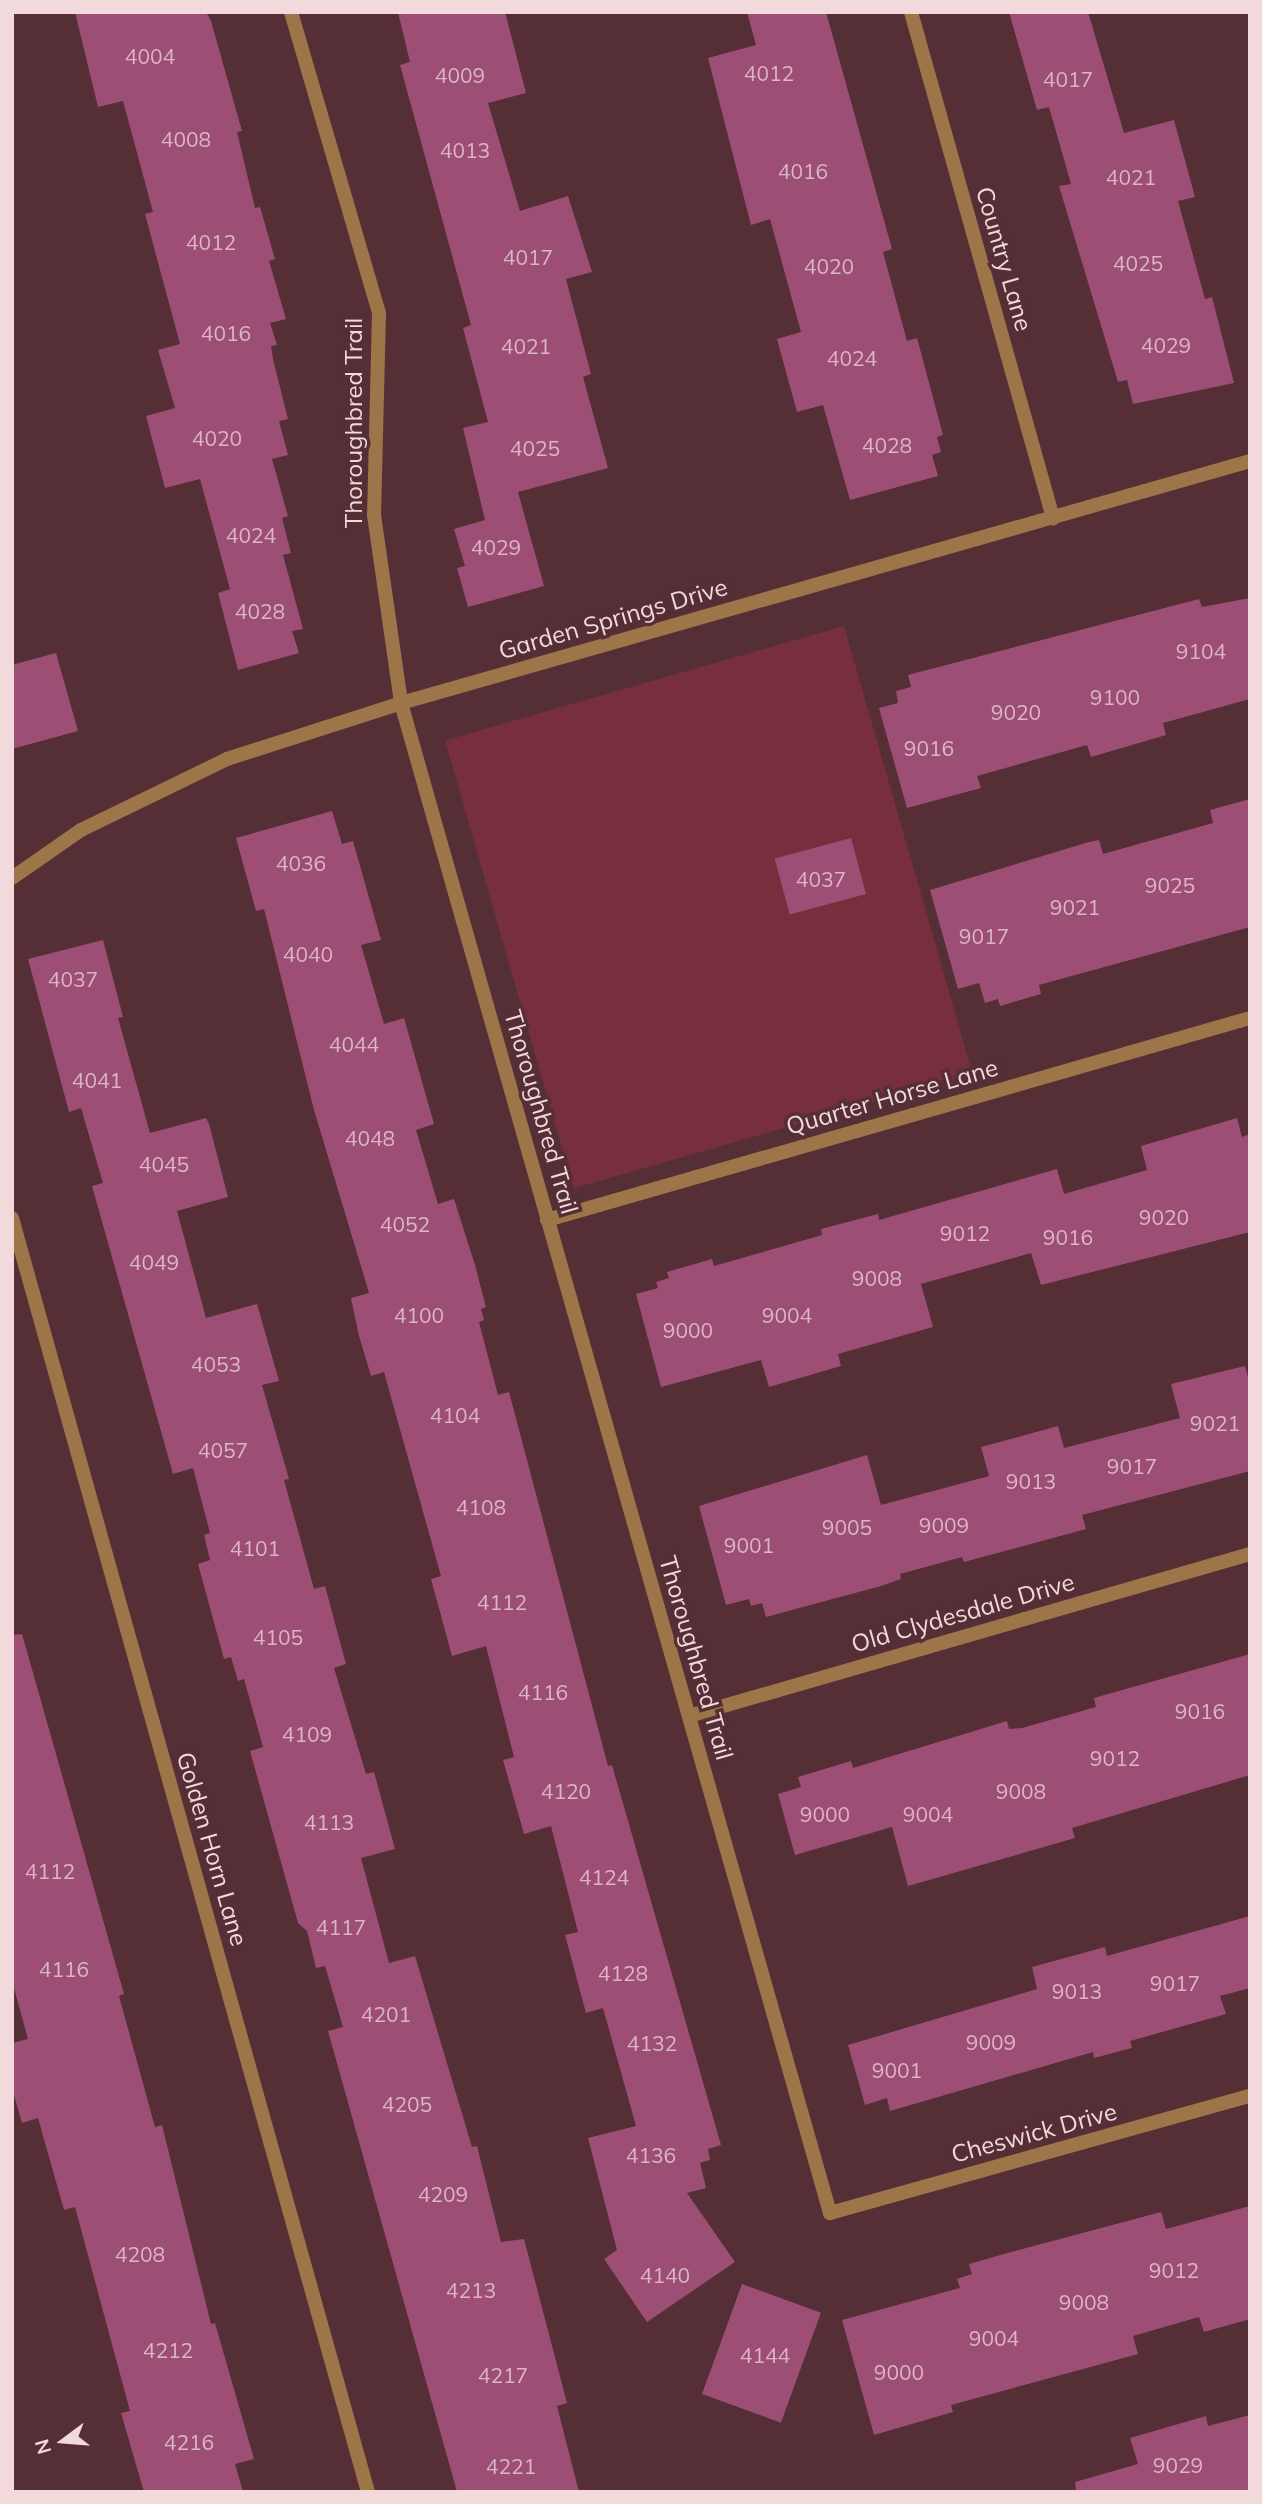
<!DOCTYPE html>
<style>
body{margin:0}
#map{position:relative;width:1262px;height:2504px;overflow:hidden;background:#552f35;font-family:Mulish,sans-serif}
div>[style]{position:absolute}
.green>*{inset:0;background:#782f3d;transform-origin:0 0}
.building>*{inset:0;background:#9c4e75;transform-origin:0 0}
.minor>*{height:14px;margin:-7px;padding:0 7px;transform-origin:7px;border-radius:7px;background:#9c7649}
.tertiary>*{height:14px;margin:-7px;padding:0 7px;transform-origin:7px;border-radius:7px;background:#9c7649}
span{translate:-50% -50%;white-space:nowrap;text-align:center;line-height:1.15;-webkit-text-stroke:7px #552f35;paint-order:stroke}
.number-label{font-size:21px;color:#dcb6c2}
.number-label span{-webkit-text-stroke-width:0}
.street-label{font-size:24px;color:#f2d9db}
.frame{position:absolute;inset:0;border:14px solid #f2d9db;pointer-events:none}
.north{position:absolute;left:28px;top:2406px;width:70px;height:70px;-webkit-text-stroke:5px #552f35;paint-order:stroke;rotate:254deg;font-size:19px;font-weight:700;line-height:28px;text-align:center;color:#f2d9db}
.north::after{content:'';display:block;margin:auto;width:24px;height:32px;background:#f2d9db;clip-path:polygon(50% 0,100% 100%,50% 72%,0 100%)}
</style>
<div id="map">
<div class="green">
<i style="left:844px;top:626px;width:466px;height:415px;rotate:74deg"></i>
</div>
<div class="building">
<i style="clip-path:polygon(75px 12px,206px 12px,211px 21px,242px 131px,237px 132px,255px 208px,260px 207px,275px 259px,269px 261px,286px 319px,270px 323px,277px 345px,271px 346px,273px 359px,288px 419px,279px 421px,288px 455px,272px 459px,288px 516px,282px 518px,291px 553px,283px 555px,303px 629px,292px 631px,299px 653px,238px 670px,218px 593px,230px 589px,200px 479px,165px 488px,146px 416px,175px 408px,158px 350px,180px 344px,145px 214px,153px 212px,123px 101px,98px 107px)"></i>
<i style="clip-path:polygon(398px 12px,505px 12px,526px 93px,488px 103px,520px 211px,568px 196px,592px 272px,566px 279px,591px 374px,583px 377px,608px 468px,518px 492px,544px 586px,468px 607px,457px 568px,465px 566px,454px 529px,485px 520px,463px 428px,488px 422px,463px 328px,471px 325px,400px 65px,410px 62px)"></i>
<i style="clip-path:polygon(747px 12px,826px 12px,892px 249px,883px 252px,907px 341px,917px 338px,943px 435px,937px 437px,941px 452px,932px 455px,938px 476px,850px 500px,823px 405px,797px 412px,777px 339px,801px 332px,770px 219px,751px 225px,708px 58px,756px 45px)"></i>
<i style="clip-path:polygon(1009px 12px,1088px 12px,1124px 133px,1174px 120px,1195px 197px,1178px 201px,1205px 299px,1212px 297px,1234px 383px,1133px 404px,1127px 380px,1118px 382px,1059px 186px,1071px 184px,1049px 107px,1037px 110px)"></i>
<i style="clip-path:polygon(1250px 598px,1250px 699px,1163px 723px,1166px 735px,1091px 757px,1087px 745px,977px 776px,981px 788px,907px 808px,879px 708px,898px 703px,896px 691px,911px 687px,908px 675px,1199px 599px,1202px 607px)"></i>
<i style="clip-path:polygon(56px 653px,78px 731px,12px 749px,12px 665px)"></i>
<i style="clip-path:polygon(1250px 799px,1250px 927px,1039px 985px,1041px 994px,1000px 1006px,998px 999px,985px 1003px,979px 983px,958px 989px,930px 890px,1089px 842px,1099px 840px,1103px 854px,1213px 823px,1210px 810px)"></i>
<i style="clip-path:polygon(332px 811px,342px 844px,353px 841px,381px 940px,361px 945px,384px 1024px,404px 1018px,434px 1124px,416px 1130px,438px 1204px,454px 1199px,475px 1265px,486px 1307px,481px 1309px,484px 1320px,479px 1322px,498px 1395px,509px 1392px,608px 1766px,612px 1765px,721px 2145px,708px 2149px,710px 2160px,700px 2163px,706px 2188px,687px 2193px,735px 2262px,647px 2322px,604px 2259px,617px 2250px,588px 2138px,636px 2126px,603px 2008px,586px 2013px,565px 1935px,578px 1932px,551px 1826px,524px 1834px,503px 1760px,514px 1757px,486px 1646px,452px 1656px,431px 1579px,441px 1576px,384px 1372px,371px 1376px,359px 1336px,351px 1298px,369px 1293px,314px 1110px,264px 909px,256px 911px,236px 838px)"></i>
<i style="left:851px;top:838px;width:58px;height:79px;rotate:75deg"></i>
<i style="clip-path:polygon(103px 940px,123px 1017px,118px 1018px,150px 1133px,206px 1118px,209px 1124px,228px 1197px,177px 1211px,206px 1318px,257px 1304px,279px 1381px,262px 1385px,289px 1479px,284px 1480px,314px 1589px,325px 1586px,346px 1664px,334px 1668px,366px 1774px,374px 1772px,395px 1849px,361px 1858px,389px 1963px,415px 1956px,472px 2147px,477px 2146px,501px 2242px,524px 2239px,567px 2403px,557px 2406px,579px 2492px,457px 2492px,328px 2031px,343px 2027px,325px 1966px,316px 1968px,307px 1931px,298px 1923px,250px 1751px,263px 1747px,244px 1679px,238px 1681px,231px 1657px,224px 1659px,198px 1564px,210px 1560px,204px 1535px,210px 1533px,193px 1468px,173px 1474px,92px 1186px,103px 1183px,81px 1108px,69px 1112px,28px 959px)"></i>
<i style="clip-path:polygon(1237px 1118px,1242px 1137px,1250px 1134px,1250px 1232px,1041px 1285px,1031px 1253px,921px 1284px,933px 1327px,838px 1354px,841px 1366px,769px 1387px,761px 1360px,661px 1387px,636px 1294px,658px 1288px,656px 1282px,669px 1278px,667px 1272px,712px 1259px,714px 1266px,822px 1235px,821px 1229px,878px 1214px,879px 1220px,1057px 1169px,1064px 1194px,1147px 1170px,1141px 1146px)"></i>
<i style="clip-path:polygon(1245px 1366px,1250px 1385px,1250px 1471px,1082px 1515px,1086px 1529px,964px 1562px,962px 1557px,900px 1574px,901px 1579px,881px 1586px,766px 1617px,762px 1603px,751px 1606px,749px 1599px,726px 1605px,699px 1506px,867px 1455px,881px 1505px,989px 1476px,981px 1447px,1058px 1426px,1064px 1448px,1180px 1418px,1171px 1384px)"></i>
<i style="clip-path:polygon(22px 1634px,124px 1994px,119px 1996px,155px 2127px,162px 2125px,211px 2324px,215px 2323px,254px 2459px,235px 2464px,243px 2492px,144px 2492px,121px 2413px,130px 2411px,75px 2207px,64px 2210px,38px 2118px,22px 2123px,12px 2088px,12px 2043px,28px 2039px,12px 1981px,12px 1635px)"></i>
<i style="clip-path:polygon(1250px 1654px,1250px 1775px,1072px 1828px,1075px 1838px,908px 1886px,892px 1827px,795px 1855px,778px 1794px,801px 1787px,798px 1777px,851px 1761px,853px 1768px,1007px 1721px,1009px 1729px,1022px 1728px,1096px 1707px,1094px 1698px)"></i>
<i style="clip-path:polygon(1250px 1916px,1250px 1988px,1220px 1996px,1226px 2014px,1130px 2041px,1132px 2048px,1094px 2058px,1093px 2052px,890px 2111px,887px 2098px,865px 2105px,848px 2045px,1037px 1989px,1032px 1967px,1105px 1947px,1107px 1956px)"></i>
<i style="clip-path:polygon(1250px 2206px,1250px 2319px,1204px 2332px,1199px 2317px,1133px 2336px,1138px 2354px,951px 2405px,953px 2412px,874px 2435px,842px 2320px,960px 2288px,957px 2279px,972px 2274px,969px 2264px,1011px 2252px,1161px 2212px,1166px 2229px)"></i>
<i style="left:742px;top:2284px;width:84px;height:117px;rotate:20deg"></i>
<i style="clip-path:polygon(1250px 2415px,1250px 2492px,1076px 2492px,1075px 2482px,1138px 2464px,1130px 2438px,1206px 2416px,1208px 2426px)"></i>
</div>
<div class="minor">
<i style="left:291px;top:12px;width:314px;rotate:73.7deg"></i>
<i style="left:379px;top:313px;width:202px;rotate:91.4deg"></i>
<i style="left:374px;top:515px;width:190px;rotate:81.8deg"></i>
<i style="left:401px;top:703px;width:1570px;rotate:74.14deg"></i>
<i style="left:830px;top:2213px;width:436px;rotate:-15.6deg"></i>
<i style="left:911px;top:12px;width:526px;rotate:74.32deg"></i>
<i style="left:12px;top:1218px;width:1323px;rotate:74.39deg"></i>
<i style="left:547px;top:1220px;width:731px;rotate:-16.03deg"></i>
<i style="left:689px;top:1716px;width:584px;rotate:-16.11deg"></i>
</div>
<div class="tertiary">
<i style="left:12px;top:878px;width:84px;rotate:-34.8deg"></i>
<i style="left:81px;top:830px;width:162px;rotate:-25.9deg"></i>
<i style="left:227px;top:759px;width:183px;rotate:-17.8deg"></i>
<i style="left:401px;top:703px;width:883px;rotate:-15.91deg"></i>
</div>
<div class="number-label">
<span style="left:150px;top:56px">4004</span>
<span style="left:769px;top:73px">4012</span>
<span style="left:460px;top:75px">4009</span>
<span style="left:1068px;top:79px">4017</span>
<span style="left:186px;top:139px">4008</span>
<span style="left:465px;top:150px">4013</span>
<span style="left:803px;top:171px">4016</span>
<span style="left:1131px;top:177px">4021</span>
<span style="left:211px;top:242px">4012</span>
<span style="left:528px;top:257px">4017</span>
<span style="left:1138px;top:263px">4025</span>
<span style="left:829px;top:266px">4020</span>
<span style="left:226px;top:333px">4016</span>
<span style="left:1166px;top:345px">4029</span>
<span style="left:526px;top:346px">4021</span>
<span style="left:852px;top:358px">4024</span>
<span style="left:217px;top:438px">4020</span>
<span style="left:887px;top:445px">4028</span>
<span style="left:535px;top:448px">4025</span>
<span style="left:251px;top:535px">4024</span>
<span style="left:496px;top:547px">4029</span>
<span style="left:260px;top:611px">4028</span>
<span style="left:1201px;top:651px">9104</span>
<span style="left:1115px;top:697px">9100</span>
<span style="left:1016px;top:712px">9020</span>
<span style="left:929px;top:748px">9016</span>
<span style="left:301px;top:863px">4036</span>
<span style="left:821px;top:879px">4037</span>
<span style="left:1170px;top:885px">9025</span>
<span style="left:1075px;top:907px">9021</span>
<span style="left:984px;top:936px">9017</span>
<span style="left:308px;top:954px">4040</span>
<span style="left:73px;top:979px">4037</span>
<span style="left:354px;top:1044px">4044</span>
<span style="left:97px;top:1080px">4041</span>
<span style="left:370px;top:1138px">4048</span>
<span style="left:164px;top:1164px">4045</span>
<span style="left:1164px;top:1217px">9020</span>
<span style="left:405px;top:1224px">4052</span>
<span style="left:965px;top:1233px">9012</span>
<span style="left:1068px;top:1237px">9016</span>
<span style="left:154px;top:1262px">4049</span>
<span style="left:877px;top:1278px">9008</span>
<span style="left:419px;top:1315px">4100</span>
<span style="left:787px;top:1315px">9004</span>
<span style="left:688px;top:1330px">9000</span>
<span style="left:216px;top:1364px">4053</span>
<span style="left:455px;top:1415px">4104</span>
<span style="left:1215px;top:1423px">9021</span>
<span style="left:223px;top:1450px">4057</span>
<span style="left:1132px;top:1466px">9017</span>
<span style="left:1031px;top:1481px">9013</span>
<span style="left:481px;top:1507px">4108</span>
<span style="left:944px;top:1525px">9009</span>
<span style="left:847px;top:1527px">9005</span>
<span style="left:749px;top:1545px">9001</span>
<span style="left:255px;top:1548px">4101</span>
<span style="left:502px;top:1602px">4112</span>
<span style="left:278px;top:1637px">4105</span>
<span style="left:543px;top:1692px">4116</span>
<span style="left:1200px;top:1711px">9016</span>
<span style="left:307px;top:1734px">4109</span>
<span style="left:1115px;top:1758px">9012</span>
<span style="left:566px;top:1791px">4120</span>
<span style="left:1021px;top:1791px">9008</span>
<span style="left:825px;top:1814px">9000</span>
<span style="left:928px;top:1814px">9004</span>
<span style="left:329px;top:1822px">4113</span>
<span style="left:50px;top:1871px">4112</span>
<span style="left:604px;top:1877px">4124</span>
<span style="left:341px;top:1927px">4117</span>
<span style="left:64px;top:1969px">4116</span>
<span style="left:623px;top:1973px">4128</span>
<span style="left:1175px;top:1983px">9017</span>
<span style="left:1077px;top:1991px">9013</span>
<span style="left:386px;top:2014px">4201</span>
<span style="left:991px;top:2042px">9009</span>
<span style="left:652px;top:2043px">4132</span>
<span style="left:897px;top:2070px">9001</span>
<span style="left:407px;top:2104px">4205</span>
<span style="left:651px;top:2155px">4136</span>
<span style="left:443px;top:2194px">4209</span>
<span style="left:140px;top:2254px">4208</span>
<span style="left:1174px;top:2270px">9012</span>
<span style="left:665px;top:2275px">4140</span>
<span style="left:471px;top:2290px">4213</span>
<span style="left:1084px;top:2302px">9008</span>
<span style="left:994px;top:2338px">9004</span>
<span style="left:168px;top:2350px">4212</span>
<span style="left:765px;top:2355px">4144</span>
<span style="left:899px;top:2372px">9000</span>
<span style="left:503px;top:2375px">4217</span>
<span style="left:189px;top:2442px">4216</span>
<span style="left:1178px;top:2465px">9029</span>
<span style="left:511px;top:2466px">4221</span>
</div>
<div class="street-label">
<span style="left:1004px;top:259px;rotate:74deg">Country Lane</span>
<span style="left:354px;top:423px;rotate:-90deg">Thoroughbred Trail</span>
<span style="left:613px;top:619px;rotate:-16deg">Garden Springs Drive</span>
<span style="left:892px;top:1097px;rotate:-16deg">Quarter Horse Lane</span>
<span style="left:541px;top:1112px;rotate:74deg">Thoroughbred Trail</span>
<span style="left:963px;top:1613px;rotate:-16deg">Old Clydesdale Drive</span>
<span style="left:696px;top:1658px;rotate:74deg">Thoroughbred Trail</span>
<span style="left:212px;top:1849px;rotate:74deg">Golden Horn Lane</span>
<span style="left:1034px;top:2133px;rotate:-15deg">Cheswick Drive</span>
</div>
<div class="frame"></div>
<div class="north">N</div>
</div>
